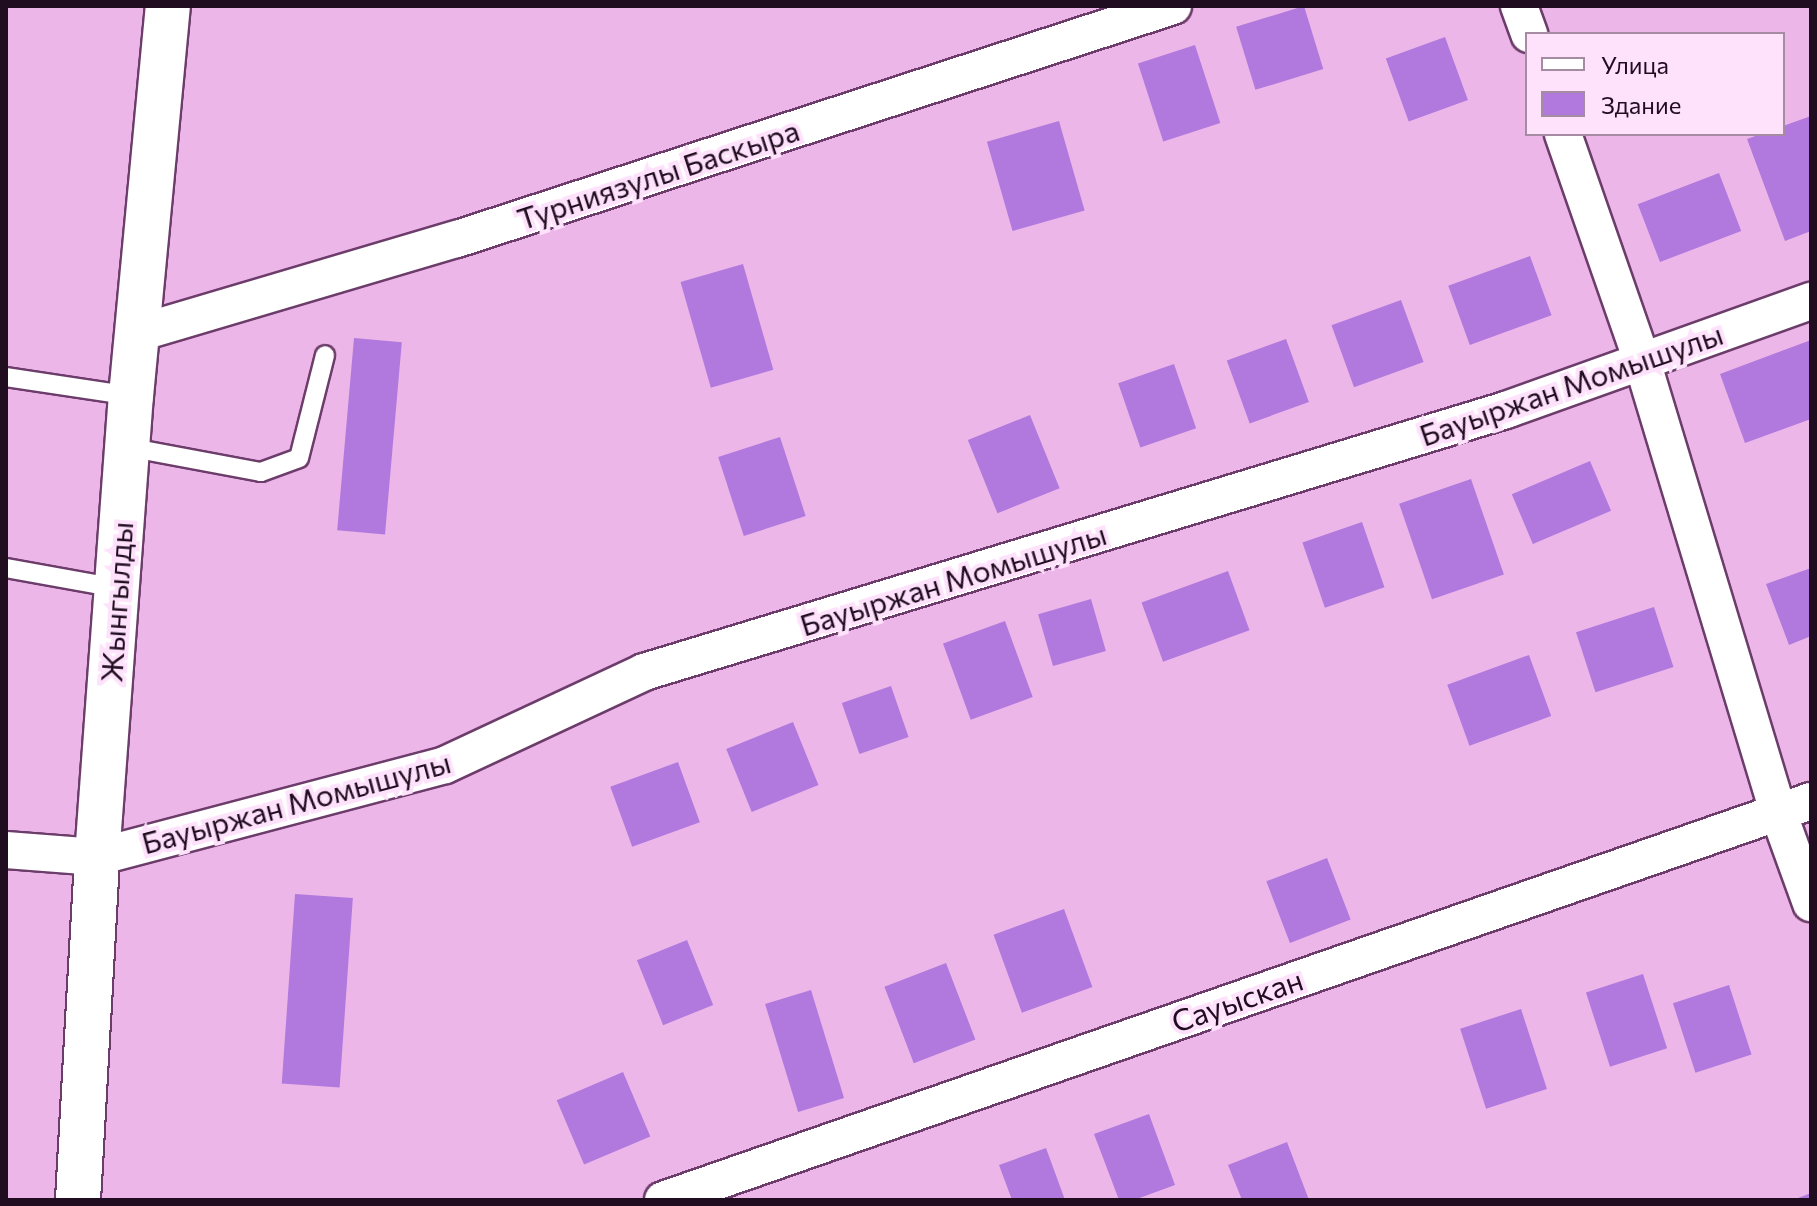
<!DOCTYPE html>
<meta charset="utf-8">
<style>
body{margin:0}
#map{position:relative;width:1817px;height:1206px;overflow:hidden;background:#edb6e9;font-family:Commissioner,sans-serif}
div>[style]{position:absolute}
.building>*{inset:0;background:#b179dd;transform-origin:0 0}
.roads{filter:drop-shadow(2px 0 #6c3d6a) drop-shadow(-2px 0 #6c3d6a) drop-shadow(0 2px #6c3d6a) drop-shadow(0 -2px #6c3d6a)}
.lane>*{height:18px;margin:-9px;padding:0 9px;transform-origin:9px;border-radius:9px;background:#fff}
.street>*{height:36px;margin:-18px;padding:0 18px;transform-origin:18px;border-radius:18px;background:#fff}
.secondary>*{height:44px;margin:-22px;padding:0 22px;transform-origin:22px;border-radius:22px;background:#fff}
span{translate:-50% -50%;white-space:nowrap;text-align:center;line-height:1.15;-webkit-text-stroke:8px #fee1fb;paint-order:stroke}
.street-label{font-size:30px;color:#210d20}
.frame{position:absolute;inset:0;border:8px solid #210d20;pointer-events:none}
.legend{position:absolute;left:1525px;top:32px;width:260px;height:104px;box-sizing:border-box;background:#fee1fb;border:2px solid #a68ca3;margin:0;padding:10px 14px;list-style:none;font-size:24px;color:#210d20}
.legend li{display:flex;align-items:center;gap:16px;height:40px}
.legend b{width:40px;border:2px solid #a68ca3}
</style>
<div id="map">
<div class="building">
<i style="left:1304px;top:6px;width:66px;height:71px;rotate:73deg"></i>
<i style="left:1445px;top:37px;width:67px;height:63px;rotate:70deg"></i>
<i style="left:1195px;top:45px;width:82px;height:60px;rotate:72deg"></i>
<i style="clip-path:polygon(1811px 116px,1811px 231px,1785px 241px,1747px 139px,1761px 134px,1783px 134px,1783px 126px)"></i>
<i style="left:1059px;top:121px;width:93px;height:75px;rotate:74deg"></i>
<i style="left:1719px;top:173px;width:62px;height:87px;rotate:69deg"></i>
<i style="left:1530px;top:256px;width:63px;height:87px;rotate:70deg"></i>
<i style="left:743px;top:264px;width:110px;height:65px;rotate:74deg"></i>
<i style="left:1401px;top:300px;width:66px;height:74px;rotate:70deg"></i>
<i style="left:354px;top:338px;width:48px;height:193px;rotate:5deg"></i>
<i style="left:1286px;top:339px;width:67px;height:63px;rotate:70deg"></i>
<i style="clip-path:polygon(1811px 340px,1811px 419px,1745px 443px,1720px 374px)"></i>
<i style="left:1174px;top:364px;width:68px;height:59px;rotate:71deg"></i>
<i style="left:1030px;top:415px;width:79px;height:67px;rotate:68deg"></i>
<i style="left:780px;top:437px;width:83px;height:65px;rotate:72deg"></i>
<i style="left:1590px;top:461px;width:54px;height:85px;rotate:67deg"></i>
<i style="left:1471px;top:479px;width:101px;height:76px;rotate:71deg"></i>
<i style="left:1362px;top:522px;width:69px;height:63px;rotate:71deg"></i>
<i style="clip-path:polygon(1811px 568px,1811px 636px,1789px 645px,1766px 584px)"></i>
<i style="left:1228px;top:571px;width:63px;height:92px;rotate:70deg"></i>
<i style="left:1091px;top:599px;width:54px;height:55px;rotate:74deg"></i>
<i style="left:1654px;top:607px;width:63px;height:82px;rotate:72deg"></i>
<i style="left:1005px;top:621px;width:81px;height:66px;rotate:70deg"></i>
<i style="left:1529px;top:655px;width:65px;height:87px;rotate:70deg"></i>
<i style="left:891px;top:686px;width:54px;height:52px;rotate:71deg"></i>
<i style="left:793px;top:722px;width:68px;height:72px;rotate:68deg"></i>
<i style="left:678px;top:762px;width:64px;height:72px;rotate:70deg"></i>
<i style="left:1327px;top:858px;width:66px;height:65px;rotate:69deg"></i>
<i style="left:295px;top:894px;width:58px;height:190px;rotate:4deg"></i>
<i style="left:1064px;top:909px;width:83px;height:75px;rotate:70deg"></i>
<i style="left:687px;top:940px;width:70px;height:54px;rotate:68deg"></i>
<i style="left:946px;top:963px;width:82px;height:66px;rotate:69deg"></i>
<i style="left:1643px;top:974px;width:78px;height:60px;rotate:72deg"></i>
<i style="left:1729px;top:985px;width:73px;height:59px;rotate:72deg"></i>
<i style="left:811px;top:990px;width:113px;height:48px;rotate:73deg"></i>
<i style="left:1521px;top:1009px;width:84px;height:64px;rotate:72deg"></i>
<i style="left:623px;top:1072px;width:70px;height:72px;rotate:67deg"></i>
<i style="clip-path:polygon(1149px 1114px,1175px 1185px,1134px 1200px,1119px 1200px,1094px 1134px)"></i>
<i style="clip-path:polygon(1287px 1142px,1309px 1200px,1242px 1200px,1228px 1165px)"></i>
<i style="clip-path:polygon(1046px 1148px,1065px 1200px,1012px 1200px,999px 1165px)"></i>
<i style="clip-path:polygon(1811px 1193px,1811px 1200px,1793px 1200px)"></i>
</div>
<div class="roads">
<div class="lane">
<i style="left:6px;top:377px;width:126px;rotate:8.6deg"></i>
<i style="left:127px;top:447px;width:136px;rotate:10.6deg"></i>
<i style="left:261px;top:472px;width:40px;rotate:-20.2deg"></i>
<i style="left:299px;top:458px;width:106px;rotate:-75.8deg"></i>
<i style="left:6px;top:568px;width:113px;rotate:10.2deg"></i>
</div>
<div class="street">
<i style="left:1519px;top:6px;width:30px;rotate:70deg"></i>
<i style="left:1563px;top:134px;width:240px;rotate:70.8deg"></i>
<i style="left:1642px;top:361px;width:471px;rotate:73.2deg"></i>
<i style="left:1778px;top:812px;width:97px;rotate:70.1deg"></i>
<i style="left:139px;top:333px;width:332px;rotate:-16.5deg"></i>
<i style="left:457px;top:239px;width:753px;rotate:-18.03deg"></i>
<i style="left:6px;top:850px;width:91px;rotate:4.4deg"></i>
<i style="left:97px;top:857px;width:360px;rotate:-14.8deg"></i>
<i style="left:445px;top:765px;width:220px;rotate:-25deg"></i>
<i style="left:644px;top:672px;width:901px;rotate:-16.91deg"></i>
<i style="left:1506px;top:410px;width:324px;rotate:-19.7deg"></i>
<i style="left:663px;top:1200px;width:1215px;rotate:-19.17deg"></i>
</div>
<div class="secondary">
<i style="left:78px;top:1200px;width:344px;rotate:-86.8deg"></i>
<i style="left:97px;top:857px;width:462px;rotate:-85.8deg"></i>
<i style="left:131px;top:396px;width:392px;rotate:-84.6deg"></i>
</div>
</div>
<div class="street-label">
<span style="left:658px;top:174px;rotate:-18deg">Турниязулы Баскыра</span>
<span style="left:1571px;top:384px;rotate:-19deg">Бауыржан Момышулы</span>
<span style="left:953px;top:579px;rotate:-17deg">Бауыржан Момышулы</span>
<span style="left:116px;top:602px;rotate:-86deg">Жынгылды</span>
<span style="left:296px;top:802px;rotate:-15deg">Бауыржан Момышулы</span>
<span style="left:1237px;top:1000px;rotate:-19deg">Сауыскан</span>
</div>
<div class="frame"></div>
<ul class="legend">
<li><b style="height:10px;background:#fff"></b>Улица</li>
<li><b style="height:22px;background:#b179dd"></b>Здание</li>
</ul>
</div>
